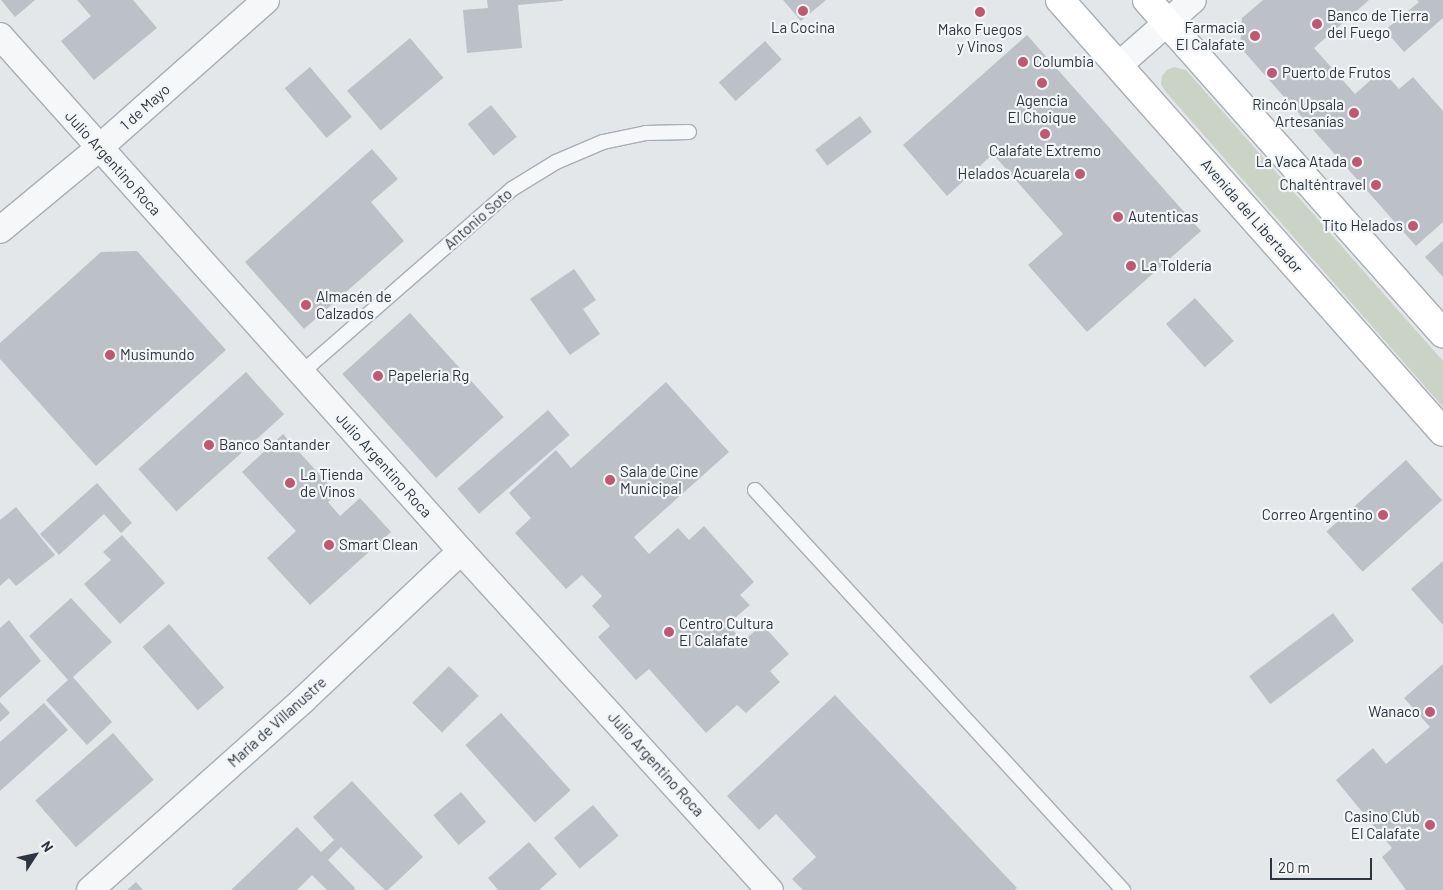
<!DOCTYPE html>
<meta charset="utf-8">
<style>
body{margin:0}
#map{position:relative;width:1443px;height:890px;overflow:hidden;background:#e4e7ea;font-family:Barlow,sans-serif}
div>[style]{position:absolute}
.green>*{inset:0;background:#cad3c6}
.building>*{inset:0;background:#bbc1c6;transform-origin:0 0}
.roads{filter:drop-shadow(1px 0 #a9aeb4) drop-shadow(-1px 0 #a9aeb4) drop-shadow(0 1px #a9aeb4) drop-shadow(0 -1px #a9aeb4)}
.service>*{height:14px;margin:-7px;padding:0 7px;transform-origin:7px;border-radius:7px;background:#f6f7f9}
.minor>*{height:26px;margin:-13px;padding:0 13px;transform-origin:13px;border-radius:13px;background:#f6f7f9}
.primary>*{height:28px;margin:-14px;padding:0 14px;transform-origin:14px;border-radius:14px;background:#fff}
.dots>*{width:14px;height:14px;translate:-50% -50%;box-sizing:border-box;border:2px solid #f3f5f7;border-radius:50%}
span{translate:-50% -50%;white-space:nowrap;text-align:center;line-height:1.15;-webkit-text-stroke:4.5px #f3f5f7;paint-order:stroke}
.poi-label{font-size:15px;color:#2d3640}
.left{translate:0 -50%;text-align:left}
.right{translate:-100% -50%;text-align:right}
.street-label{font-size:15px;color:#2d3640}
.north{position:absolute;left:10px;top:830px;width:50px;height:50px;-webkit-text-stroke:4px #f3f5f7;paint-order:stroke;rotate:55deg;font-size:14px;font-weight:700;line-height:20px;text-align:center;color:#2d3640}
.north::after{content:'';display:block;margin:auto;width:18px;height:22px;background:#2d3640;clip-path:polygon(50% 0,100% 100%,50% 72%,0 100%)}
.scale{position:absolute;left:1270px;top:858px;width:102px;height:22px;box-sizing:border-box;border:2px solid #2d3640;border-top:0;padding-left:6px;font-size:15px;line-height:18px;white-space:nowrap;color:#2d3640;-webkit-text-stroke:4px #f3f5f7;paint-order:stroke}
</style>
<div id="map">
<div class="green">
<i style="clip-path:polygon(1174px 67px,1186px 70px,1443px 361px,1443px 407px,1165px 91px,1161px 84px,1162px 76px,1167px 70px)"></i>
</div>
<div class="building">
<i style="clip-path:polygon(1px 0,35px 0,15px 17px)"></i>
<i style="clip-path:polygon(77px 0,133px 0,157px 28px,94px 80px,61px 41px,91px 16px)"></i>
<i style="clip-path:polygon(487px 0,563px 0,563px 1px,518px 5px,522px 48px,467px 53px,463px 10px,488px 8px)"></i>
<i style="clip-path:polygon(783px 0,826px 0,801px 21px)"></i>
<i style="clip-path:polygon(1263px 0,1369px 0,1314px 48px,1355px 94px,1382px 70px,1399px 89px,1413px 77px,1443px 111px,1443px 222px,1416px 246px,1240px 47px,1242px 18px)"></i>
<i style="clip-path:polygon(1417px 0,1443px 0,1443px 18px,1404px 52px,1385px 30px,1419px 2px)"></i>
<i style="clip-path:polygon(1027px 35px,1201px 231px,1087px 332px,1028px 265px,1063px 234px,993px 154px,947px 196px,903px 145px)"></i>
<i style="left:410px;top:38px;width:52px;height:82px;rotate:50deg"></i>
<i style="left:765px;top:41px;width:25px;height:62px;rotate:48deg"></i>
<i style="left:310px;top:67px;width:65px;height:33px;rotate:50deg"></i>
<i style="left:491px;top:105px;width:41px;height:30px;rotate:51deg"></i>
<i style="left:860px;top:116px;width:20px;height:56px;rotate:53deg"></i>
<i style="clip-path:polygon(372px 149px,398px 179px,371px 202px,404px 241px,304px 329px,245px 262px)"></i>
<i style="clip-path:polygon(1443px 241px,1443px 277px,1425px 257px)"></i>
<i style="clip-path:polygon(137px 251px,226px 350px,96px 466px,0 359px,0 343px,101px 252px)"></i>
<i style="clip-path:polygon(574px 269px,596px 300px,583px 309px,600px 334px,570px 355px,530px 299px)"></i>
<i style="left:1195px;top:298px;width:58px;height:39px;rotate:48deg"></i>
<i style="left:410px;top:313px;width:140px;height:91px;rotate:48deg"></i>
<i style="left:246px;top:372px;width:57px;height:145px;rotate:48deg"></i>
<i style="clip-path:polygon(666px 382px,729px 452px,634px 537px,649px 554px,678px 528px,689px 540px,704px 526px,754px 582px,740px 595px,750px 605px,728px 624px,743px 642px,762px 624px,789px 654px,770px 671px,780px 682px,746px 713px,737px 705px,706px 733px,649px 669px,636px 680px,598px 637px,610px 626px,592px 606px,602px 596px,582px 575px,566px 589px,515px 533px,531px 518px,509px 493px,556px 450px,571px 468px)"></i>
<i style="left:548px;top:410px;width:33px;height:120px;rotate:49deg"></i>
<i style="clip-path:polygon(283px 434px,337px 494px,328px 502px,340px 516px,360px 498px,391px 532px,310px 605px,267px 558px,296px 531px,242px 472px)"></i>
<i style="left:1406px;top:460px;width:54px;height:107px;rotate:48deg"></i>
<i style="clip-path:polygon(97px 483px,132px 523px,121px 533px,104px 514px,59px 555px,40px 534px)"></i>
<i style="clip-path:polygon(16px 507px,55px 555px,16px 586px,9px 578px,0 586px,0 520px)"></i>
<i style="clip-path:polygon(122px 535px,165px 583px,120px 624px,84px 584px,111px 560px,103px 552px)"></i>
<i style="clip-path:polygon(1443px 561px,1443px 625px,1411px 589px)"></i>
<i style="clip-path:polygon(71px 598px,112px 642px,73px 677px,112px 722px,87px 745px,46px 700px,68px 680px,29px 636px)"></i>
<i style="left:1333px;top:613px;width:35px;height:105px;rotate:53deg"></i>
<i style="clip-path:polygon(9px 620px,41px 661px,0 698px,0 628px)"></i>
<i style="left:169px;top:624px;width:84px;height:35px;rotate:49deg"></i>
<i style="clip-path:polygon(1443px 664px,1443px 890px,1406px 890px,1382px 857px,1392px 848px,1336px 780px,1373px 748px,1386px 764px,1430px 727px,1404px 698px)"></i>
<i style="left:449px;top:666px;width:42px;height:52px;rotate:45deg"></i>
<i style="clip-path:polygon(835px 695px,1017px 888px,1015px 890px,803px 890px,792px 879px,816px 857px,776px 814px,759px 830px,727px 796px)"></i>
<i style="clip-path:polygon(0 702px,10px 713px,0 722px)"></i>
<i style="clip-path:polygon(44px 703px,68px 730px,0 791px,0 742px)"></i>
<i style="left:501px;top:713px;width:104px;height:48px;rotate:48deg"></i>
<i style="left:113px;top:733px;width:62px;height:103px;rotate:49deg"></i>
<i style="clip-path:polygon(352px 781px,423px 857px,388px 890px,385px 890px,341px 847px,328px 860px,355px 888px,354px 890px,327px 890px,312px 875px,297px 890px,231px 890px,297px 827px,321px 852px,334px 840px,313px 817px)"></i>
<i style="left:461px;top:792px;width:39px;height:36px;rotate:50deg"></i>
<i style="left:593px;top:805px;width:40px;height:51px;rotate:50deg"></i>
<i style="clip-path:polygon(529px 842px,557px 874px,539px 890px,498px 890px,488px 878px)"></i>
<i style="clip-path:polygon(136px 882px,143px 890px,127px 890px)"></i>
</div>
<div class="roads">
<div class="service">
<i style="left:301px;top:373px;width:280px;rotate:-41.1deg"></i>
<i style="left:512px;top:189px;width:52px;rotate:-31.5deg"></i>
<i style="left:556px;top:162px;width:51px;rotate:-23.1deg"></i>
<i style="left:603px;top:142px;width:44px;rotate:-11.8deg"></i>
<i style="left:646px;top:133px;width:43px;rotate:-1.3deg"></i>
<i style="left:755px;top:490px;width:544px;rotate:47.39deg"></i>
</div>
<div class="minor">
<i style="left:0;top:36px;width:691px;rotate:48.17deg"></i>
<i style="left:461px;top:551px;width:459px;rotate:47.7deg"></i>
<i style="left:1119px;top:65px;width:98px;rotate:-41.3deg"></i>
<i style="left:0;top:230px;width:129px;rotate:-39.6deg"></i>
<i style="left:99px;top:148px;width:223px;rotate:-41.5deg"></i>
<i style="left:90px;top:890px;width:285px;rotate:-41.7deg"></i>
<i style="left:303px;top:700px;width:217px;rotate:-43.3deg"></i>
</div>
<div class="primary">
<i style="left:1060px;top:0;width:577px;rotate:48.44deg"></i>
<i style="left:1147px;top:0;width:446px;rotate:48.4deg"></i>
</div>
</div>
<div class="dots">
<i style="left:803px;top:11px;background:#c05873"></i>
<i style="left:980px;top:12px;background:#c05873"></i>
<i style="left:1317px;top:24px;background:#c05873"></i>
<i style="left:1255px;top:36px;background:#c05873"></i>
<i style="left:1023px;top:62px;background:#c05873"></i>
<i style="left:1272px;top:73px;background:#c05873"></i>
<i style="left:1042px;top:83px;background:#c05873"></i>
<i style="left:1354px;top:113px;background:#c05873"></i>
<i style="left:1045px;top:134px;background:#c05873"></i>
<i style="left:1357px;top:162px;background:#c05873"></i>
<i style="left:1080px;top:174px;background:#c05873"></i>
<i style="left:1376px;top:185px;background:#c05873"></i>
<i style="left:1118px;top:217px;background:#c05873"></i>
<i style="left:1413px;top:226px;background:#c05873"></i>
<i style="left:1131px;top:266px;background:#c05873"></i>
<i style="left:306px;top:305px;background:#c05873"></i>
<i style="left:110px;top:355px;background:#c05873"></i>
<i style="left:378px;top:376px;background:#c05873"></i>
<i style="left:209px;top:445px;background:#c05873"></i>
<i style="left:610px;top:480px;background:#c05873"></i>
<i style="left:290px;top:483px;background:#c05873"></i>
<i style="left:1383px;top:515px;background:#c05873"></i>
<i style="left:329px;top:545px;background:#c05873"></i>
<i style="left:669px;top:632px;background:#c05873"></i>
<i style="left:1430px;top:712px;background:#c05873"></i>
<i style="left:1430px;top:825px;background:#c05873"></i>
</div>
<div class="poi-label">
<span class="left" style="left:1327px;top:24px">Banco de Tierra<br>del Fuego</span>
<span class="right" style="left:1245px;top:36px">Farmacia<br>El Calafate</span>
<span style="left:803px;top:28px">La Cocina</span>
<span style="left:980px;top:38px">Mako Fuegos<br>y Vinos</span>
<span class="left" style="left:1033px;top:62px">Columbia</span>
<span class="left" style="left:1282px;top:73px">Puerto de Frutos</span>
<span style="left:1042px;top:109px">Agencia<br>El Choique</span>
<span class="right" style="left:1344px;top:113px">Rincón Upsala<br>Artesanías</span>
<span style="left:1045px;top:151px">Calafate Extremo</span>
<span class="right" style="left:1347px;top:162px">La Vaca Atada</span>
<span class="right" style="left:1070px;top:174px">Helados Acuarela</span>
<span class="right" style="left:1366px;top:185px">Chalténtravel</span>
<span class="left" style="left:1128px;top:217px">Autenticas</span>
<span class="right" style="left:1403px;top:226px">Tito Helados</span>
<span class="left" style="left:1141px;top:266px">La Toldería</span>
<span class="left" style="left:316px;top:305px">Almacén de<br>Calzados</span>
<span class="left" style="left:120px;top:355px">Musimundo</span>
<span class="left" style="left:388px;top:376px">Papeleria Rg</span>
<span class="left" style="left:219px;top:445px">Banco Santander</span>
<span class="left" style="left:620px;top:480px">Sala de Cine<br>Municipal</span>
<span class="left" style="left:300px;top:483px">La Tienda<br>de Vinos</span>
<span class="right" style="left:1373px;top:515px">Correo Argentino</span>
<span class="left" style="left:339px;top:545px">Smart Clean</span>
<span class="left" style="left:679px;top:632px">Centro Cultura<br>El Calafate</span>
<span class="right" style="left:1420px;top:712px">Wanaco</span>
<span class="right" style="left:1420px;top:825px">Casino Club<br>El Calafate</span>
</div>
<div class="street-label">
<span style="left:145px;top:107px;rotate:-42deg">1 de Mayo</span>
<span style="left:113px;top:163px;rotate:48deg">Julio Argentino Roca</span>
<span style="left:1252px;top:216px;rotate:49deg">Avenida del Libertador</span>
<span style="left:478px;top:219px;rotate:-41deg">Antonio Soto</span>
<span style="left:384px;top:465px;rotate:48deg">Julio Argentino Roca</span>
<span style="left:277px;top:722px;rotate:-42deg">María de Villanustre</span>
<span style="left:656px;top:764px;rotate:48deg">Julio Argentino Roca</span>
</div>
<div class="north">N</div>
<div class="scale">20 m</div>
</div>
